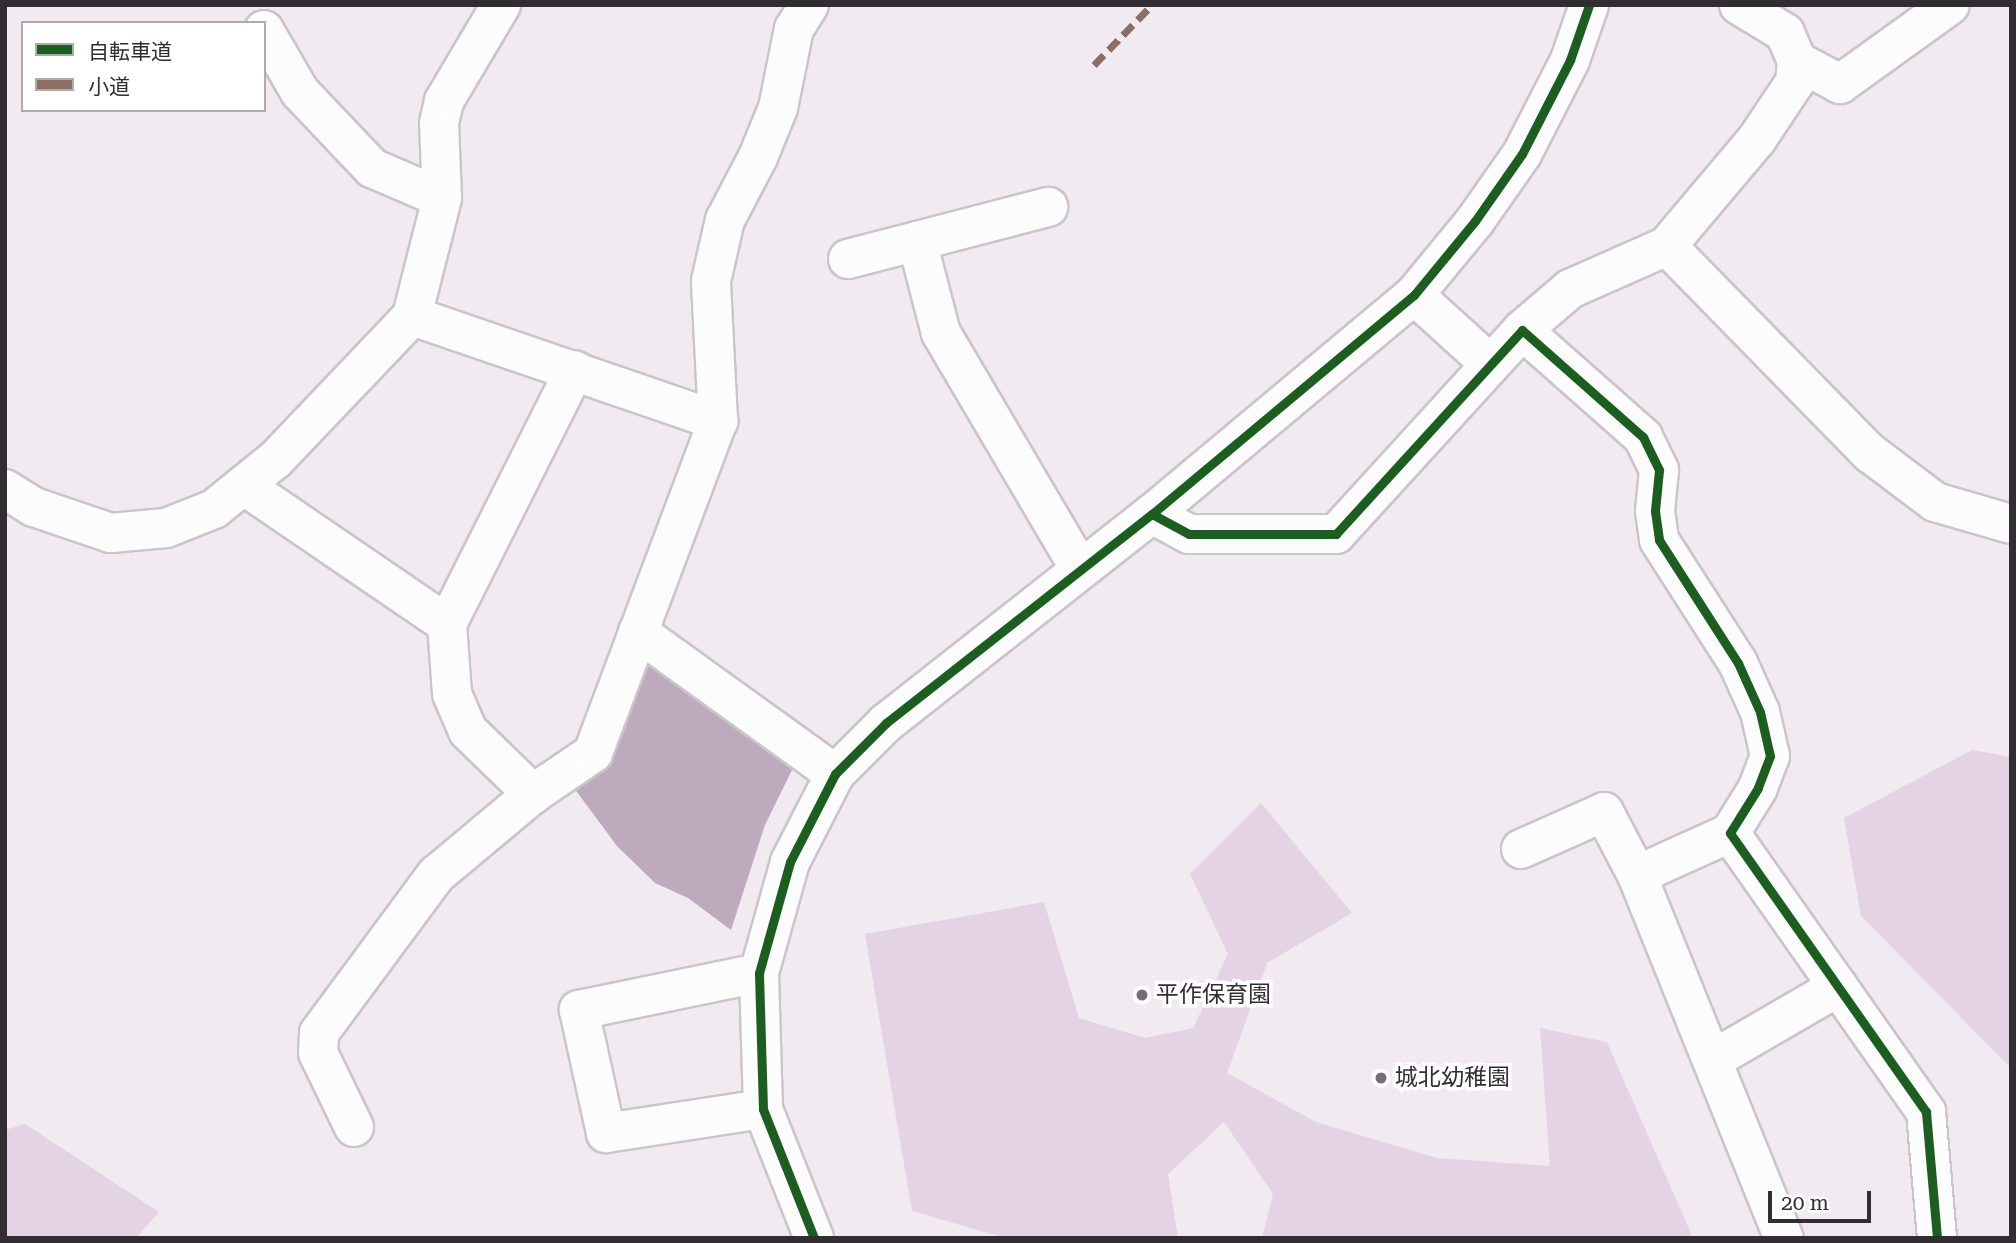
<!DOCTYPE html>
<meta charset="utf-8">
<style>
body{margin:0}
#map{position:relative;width:2016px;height:1243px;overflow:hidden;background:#f1eaf1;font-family:"Roboto Serif","Noto Sans JP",serif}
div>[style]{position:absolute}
.green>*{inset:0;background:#e3d3e3}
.water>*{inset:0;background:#beaabd}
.roads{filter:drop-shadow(2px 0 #cac5ca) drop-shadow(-2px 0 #cac5ca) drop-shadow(0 2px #cac5ca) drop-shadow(0 -2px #cac5ca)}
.minor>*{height:38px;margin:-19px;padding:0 19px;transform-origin:19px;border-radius:19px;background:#fdfcfd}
.quiet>*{height:7px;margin-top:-3.5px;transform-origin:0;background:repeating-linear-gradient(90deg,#8d6e63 0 14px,transparent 0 21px)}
.cycleway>*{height:9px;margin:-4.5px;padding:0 4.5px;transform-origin:4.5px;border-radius:4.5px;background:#1b5e20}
.dots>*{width:19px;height:19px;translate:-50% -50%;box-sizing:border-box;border:4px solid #fff;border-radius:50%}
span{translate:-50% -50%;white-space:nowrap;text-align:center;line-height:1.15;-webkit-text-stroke:7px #fff;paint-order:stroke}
.poi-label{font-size:23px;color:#322d32}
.left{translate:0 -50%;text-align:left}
.frame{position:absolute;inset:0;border:7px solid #322d32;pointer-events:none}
.legend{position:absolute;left:21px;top:21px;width:245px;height:91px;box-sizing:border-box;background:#fff;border:2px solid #adabad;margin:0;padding:9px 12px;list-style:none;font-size:21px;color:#322d32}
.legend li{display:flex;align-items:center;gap:14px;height:35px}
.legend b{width:35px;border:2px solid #adabad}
.scale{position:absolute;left:1768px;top:1191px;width:103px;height:32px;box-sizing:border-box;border:4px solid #322d32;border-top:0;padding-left:9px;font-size:21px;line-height:24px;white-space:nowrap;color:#322d32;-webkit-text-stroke:5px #fff;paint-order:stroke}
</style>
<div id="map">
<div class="green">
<i style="clip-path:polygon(1972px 750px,2011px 757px,2011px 1083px,2010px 1067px,1861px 916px,1844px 818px)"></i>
<i style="clip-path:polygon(1261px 803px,1352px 913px,1267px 963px,1227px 1073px,1316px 1122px,1437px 1158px,1550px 1166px,1540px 1028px,1607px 1042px,1693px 1238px,1262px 1238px,1273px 1194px,1224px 1122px,1168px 1174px,1178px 1238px,1005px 1238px,912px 1211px,865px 934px,1044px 902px,1079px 1018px,1145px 1038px,1193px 1028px,1228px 954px,1190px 874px)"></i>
<i style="clip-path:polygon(25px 1124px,159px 1212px,136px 1238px,5px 1238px,5px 1130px)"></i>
</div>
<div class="water">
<i style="clip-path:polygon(650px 663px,794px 766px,765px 825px,731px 930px,688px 898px,655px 883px,617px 846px,571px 784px,602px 762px)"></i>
</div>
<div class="roads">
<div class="minor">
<i style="left:1739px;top:5px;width:54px;rotate:31.3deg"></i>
<i style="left:1785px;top:33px;width:30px;rotate:67deg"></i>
<i style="left:1797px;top:61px;width:21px;rotate:95deg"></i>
<i style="left:1795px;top:82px;width:69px;rotate:123.7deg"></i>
<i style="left:1757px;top:139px;width:140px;rotate:130.1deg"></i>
<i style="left:1667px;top:246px;width:290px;rotate:45.6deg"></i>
<i style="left:1870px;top:453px;width:81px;rotate:37deg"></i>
<i style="left:1935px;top:502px;width:79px;rotate:16.1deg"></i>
<i style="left:264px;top:30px;width:72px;rotate:59.9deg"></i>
<i style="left:300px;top:92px;width:105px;rotate:46.5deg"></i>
<i style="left:372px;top:168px;width:76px;rotate:23.2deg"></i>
<i style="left:1797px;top:61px;width:49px;rotate:28.1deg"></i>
<i style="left:1840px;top:84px;width:135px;rotate:-35.7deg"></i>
<i style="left:917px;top:241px;width:95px;rotate:75.4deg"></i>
<i style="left:941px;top:333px;width:274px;rotate:59.5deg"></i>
<i style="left:848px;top:259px;width:207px;rotate:-14.6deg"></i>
<i style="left:1414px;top:295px;width:100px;rotate:42.2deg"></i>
<i style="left:412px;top:316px;width:324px;rotate:18.9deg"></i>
<i style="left:1522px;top:330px;width:63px;rotate:-40.5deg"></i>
<i style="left:1570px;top:289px;width:106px;rotate:-23.9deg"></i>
<i style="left:246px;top:487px;width:243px;rotate:34.3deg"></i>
<i style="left:447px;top:624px;width:70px;rotate:85.9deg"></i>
<i style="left:452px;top:694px;width:40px;rotate:66.6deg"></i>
<i style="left:468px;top:731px;width:91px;rotate:44.1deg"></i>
<i style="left:5px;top:489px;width:34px;rotate:32deg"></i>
<i style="left:34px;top:507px;width:81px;rotate:18.7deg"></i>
<i style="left:111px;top:533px;width:55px;rotate:-5.2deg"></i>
<i style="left:166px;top:528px;width:52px;rotate:-21.6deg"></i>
<i style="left:214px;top:509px;width:80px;rotate:-38.9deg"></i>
<i style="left:276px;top:459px;width:197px;rotate:-46.4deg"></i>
<i style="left:412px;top:316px;width:122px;rotate:-75.7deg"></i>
<i style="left:442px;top:198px;width:75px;rotate:-92.3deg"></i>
<i style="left:439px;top:123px;width:23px;rotate:-77deg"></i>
<i style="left:444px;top:101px;width:112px;rotate:-59.3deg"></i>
<i style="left:1152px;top:514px;width:42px;rotate:28.4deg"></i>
<i style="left:1189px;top:534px;width:147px"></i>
<i style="left:1336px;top:534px;width:276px;rotate:-47.6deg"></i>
<i style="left:1522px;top:330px;width:162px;rotate:41.5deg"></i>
<i style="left:1643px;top:437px;width:37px;rotate:64deg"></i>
<i style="left:1659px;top:470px;width:41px;rotate:95.6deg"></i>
<i style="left:1655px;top:511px;width:29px;rotate:82deg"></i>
<i style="left:1659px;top:540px;width:146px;rotate:57.3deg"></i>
<i style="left:1738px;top:663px;width:54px;rotate:65.8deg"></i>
<i style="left:1760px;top:712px;width:45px;rotate:77.2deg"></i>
<i style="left:1770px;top:756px;width:34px;rotate:111deg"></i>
<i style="left:1758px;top:788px;width:53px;rotate:121.9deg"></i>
<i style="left:1730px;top:833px;width:341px;rotate:54.9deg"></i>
<i style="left:1926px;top:1112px;width:126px;rotate:85deg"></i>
<i style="left:447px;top:624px;width:284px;rotate:-63.3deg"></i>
<i style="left:638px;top:632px;width:243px;rotate:35.8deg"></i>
<i style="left:1521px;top:849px;width:91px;rotate:-24deg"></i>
<i style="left:1604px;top:812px;width:71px;rotate:62.4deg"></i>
<i style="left:1637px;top:875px;width:392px;rotate:68deg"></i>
<i style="left:1637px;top:875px;width:102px;rotate:-24.3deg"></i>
<i style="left:759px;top:973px;width:184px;rotate:168.4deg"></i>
<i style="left:579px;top:1010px;width:126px;rotate:77.6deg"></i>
<i style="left:606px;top:1133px;width:159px;rotate:-8.7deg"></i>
<i style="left:1712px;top:1060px;width:146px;rotate:-30.1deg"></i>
<i style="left:354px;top:1127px;width:82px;rotate:-115.9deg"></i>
<i style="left:318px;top:1053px;width:20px;rotate:-87deg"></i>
<i style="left:319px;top:1033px;width:197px;rotate:-53.5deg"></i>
<i style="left:436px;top:875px;width:126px;rotate:-39.9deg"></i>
<i style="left:533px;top:794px;width:73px;rotate:-34.3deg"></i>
<i style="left:593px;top:753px;width:355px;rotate:-69.4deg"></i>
<i style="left:718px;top:421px;width:140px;rotate:-92.9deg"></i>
<i style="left:711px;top:281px;width:63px;rotate:-77.1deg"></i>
<i style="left:725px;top:220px;width:71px;rotate:-62.4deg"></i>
<i style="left:758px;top:157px;width:53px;rotate:-67.8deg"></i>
<i style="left:778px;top:108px;width:81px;rotate:-78.6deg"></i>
<i style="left:794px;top:29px;width:28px;rotate:-58deg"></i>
<i style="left:814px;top:1238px;width:139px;rotate:-111.6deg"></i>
<i style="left:763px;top:1109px;width:136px;rotate:-91.7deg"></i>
<i style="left:759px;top:973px;width:115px;rotate:-74.4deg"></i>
<i style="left:790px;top:862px;width:99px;rotate:-62.9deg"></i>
<i style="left:835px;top:774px;width:72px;rotate:-45deg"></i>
<i style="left:886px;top:723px;width:338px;rotate:-38.2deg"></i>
<i style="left:1152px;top:514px;width:341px;rotate:-39.9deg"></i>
<i style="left:1414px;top:295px;width:96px;rotate:-50.5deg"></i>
<i style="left:1475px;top:221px;width:82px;rotate:-55deg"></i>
<i style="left:1522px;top:154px;width:106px;rotate:-62.9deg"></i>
<i style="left:1570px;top:60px;width:58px;rotate:-70.9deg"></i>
</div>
</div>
<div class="quiet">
<i style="left:1094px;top:65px;width:83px;rotate:-46deg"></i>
</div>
<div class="cycleway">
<i style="left:1152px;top:514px;width:42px;rotate:28.4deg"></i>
<i style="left:1189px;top:534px;width:147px"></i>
<i style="left:1336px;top:534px;width:276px;rotate:-47.6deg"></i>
<i style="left:1522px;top:330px;width:162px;rotate:41.5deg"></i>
<i style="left:1643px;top:437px;width:37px;rotate:64deg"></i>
<i style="left:1659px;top:470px;width:41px;rotate:95.6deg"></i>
<i style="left:1655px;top:511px;width:29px;rotate:82deg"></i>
<i style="left:1659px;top:540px;width:146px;rotate:57.3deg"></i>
<i style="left:1738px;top:663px;width:54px;rotate:65.8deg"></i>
<i style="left:1760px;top:712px;width:45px;rotate:77.2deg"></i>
<i style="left:1770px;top:756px;width:34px;rotate:111deg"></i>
<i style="left:1758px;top:788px;width:53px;rotate:121.9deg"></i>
<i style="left:1730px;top:833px;width:341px;rotate:54.9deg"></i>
<i style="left:1926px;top:1112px;width:126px;rotate:85deg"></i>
<i style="left:814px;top:1238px;width:139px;rotate:-111.6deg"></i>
<i style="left:763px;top:1109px;width:136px;rotate:-91.7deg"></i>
<i style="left:759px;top:973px;width:115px;rotate:-74.4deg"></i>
<i style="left:790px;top:862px;width:99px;rotate:-62.9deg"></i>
<i style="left:835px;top:774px;width:72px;rotate:-45deg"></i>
<i style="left:886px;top:723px;width:338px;rotate:-38.2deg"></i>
<i style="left:1152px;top:514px;width:341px;rotate:-39.9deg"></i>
<i style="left:1414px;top:295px;width:96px;rotate:-50.5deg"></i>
<i style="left:1475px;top:221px;width:82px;rotate:-55deg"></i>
<i style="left:1522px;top:154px;width:106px;rotate:-62.9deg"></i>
<i style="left:1570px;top:60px;width:58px;rotate:-70.9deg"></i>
</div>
<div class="dots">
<i style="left:1142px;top:995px;background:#756f75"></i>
<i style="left:1381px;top:1078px;background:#756f75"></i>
</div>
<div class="poi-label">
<span class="left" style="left:1156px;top:995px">平作保育園</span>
<span class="left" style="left:1395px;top:1078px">城北幼稚園</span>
</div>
<div class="frame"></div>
<ul class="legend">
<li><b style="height:9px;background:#1b5e20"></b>自転車道</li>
<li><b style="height:9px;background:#8d6e63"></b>小道</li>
</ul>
<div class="scale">20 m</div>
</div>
